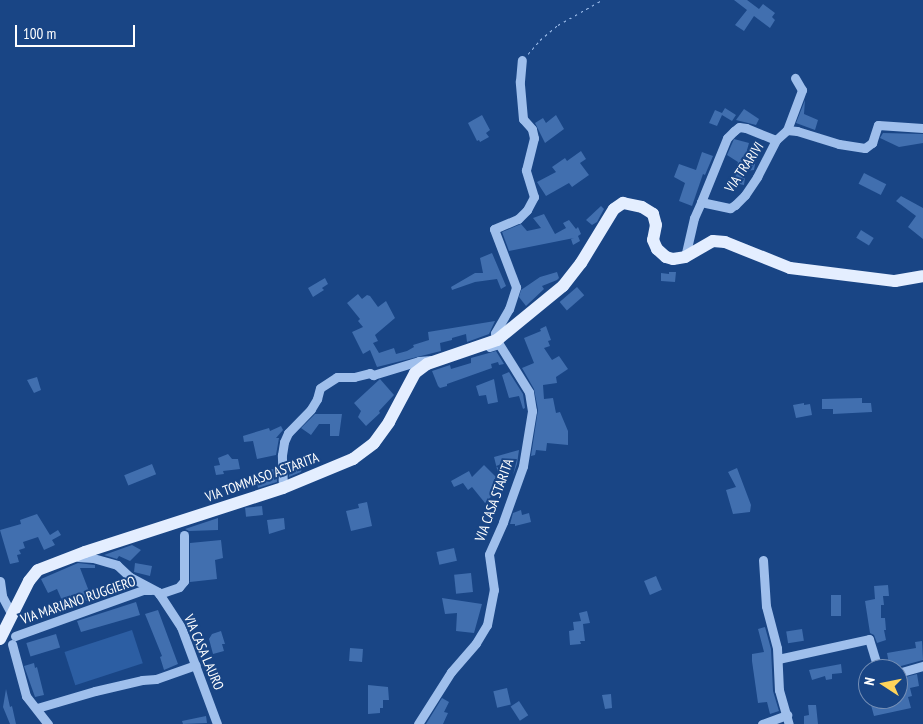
<!DOCTYPE html>
<style>
body{margin:0}
#map{position:relative;width:923px;height:724px;overflow:hidden;background:#194585;font-family:"PT Sans Narrow",sans-serif}
div>[style]{position:absolute}
.green>*{inset:0;background:#2c5ea3;transform-origin:0 0}
.building>*{inset:0;background:#416faf;transform-origin:0 0}
.path>*{height:1px;margin-top:-0.5px;transform-origin:0;background:repeating-linear-gradient(90deg,#9fbfec 0 2.5px,transparent 0 6.5px)}
.minor>*{height:9px;margin:-4.5px;padding:0 4.5px;transform-origin:4.5px;border-radius:4.5px;background:#9fbfec}
.major>*{height:12px;margin:-6px;padding:0 6px;transform-origin:6px;border-radius:6px;background:#e4eeff}
span{translate:-50% -50%;white-space:nowrap;text-align:center;line-height:1.15;-webkit-text-stroke:4px #194585;paint-order:stroke}
.street-label{font-size:14px;color:#fff}
.north{position:absolute;left:858px;top:659px;width:50px;height:50px;box-sizing:border-box;background:#194585;border:1px solid #758fb6;border-radius:50%;rotate:281deg;font-size:14px;font-weight:700;line-height:20px;text-align:center;color:#fff}
.north::after{content:'';display:block;margin:auto;width:18px;height:22px;background:#ffd45a;clip-path:polygon(50% 0,100% 100%,50% 72%,0 100%)}
.scale{position:absolute;left:15px;top:25px;width:120px;height:22px;box-sizing:border-box;border:2px solid #fff;border-top:0;padding-left:6px;font-size:15px;line-height:18px;white-space:nowrap;color:#fff;-webkit-text-stroke:4px #194585;paint-order:stroke}
</style>
<div id="map">
<div class="green">
<i style="left:132px;top:630px;width:35px;height:71px;rotate:72deg"></i>
</div>
<div class="building">
<i style="clip-path:polygon(734px 0,747px 0,759px 9px,763px 4px,775px 13px,772px 17px,775px 20px,770px 28px,754px 16px,744px 31px,735px 25px,747px 10px)"></i>
<i style="clip-path:polygon(805px 100px,804px 114px,818px 120px,815px 130px,796px 123px)"></i>
<i style="clip-path:polygon(725px 108px,736px 115px,732px 121px,722px 115px,717px 126px,709px 123px,715px 110px,722px 113px)"></i>
<i style="clip-path:polygon(744px 109px,759px 119px,756px 125px,736px 120px)"></i>
<i style="clip-path:polygon(482px 115px,490px 130px,486px 133px,489px 137px,480px 142px,479px 140px,477px 141px,468px 123px)"></i>
<i style="clip-path:polygon(556px 115px,564px 129px,545px 143px,535px 123px,543px 118px,546px 123px)"></i>
<i style="clip-path:polygon(883px 133px,923px 134px,923px 143px,899px 147px,880px 138px)"></i>
<i style="clip-path:polygon(734px 139px,749px 143px,747px 150px,757px 153px,754px 170px,746px 171px,744px 185px,733px 183px,738px 162px,727px 155px)"></i>
<i style="clip-path:polygon(581px 151px,586px 159px,580px 163px,589px 175px,572px 187px,569px 183px,546px 196px,537px 182px,556px 172px,552px 167px,565px 158px,567px 161px)"></i>
<i style="clip-path:polygon(702px 152px,713px 156px,705px 175px,703px 174px,692px 206px,679px 201px,685px 183px,674px 177px,679px 164px,696px 170px)"></i>
<i style="left:864px;top:173px;width:25px;height:12px;rotate:27deg"></i>
<i style="clip-path:polygon(901px 196px,923px 208px,923px 239px,908px 227px,916px 216px,896px 201px)"></i>
<i style="clip-path:polygon(601px 206px,604px 209px,597px 222px,592px 225px,586px 220px)"></i>
<i style="clip-path:polygon(544px 214px,555px 234px,566px 228px,563px 223px,569px 220px,576px 229px,578px 227px,581px 234px,578px 236px,580px 241px,573px 245px,571px 239px,574px 238px,509px 251px,502px 232px,521px 224px,527px 231px,541px 228px,533px 218px)"></i>
<i style="left:861px;top:230px;width:15px;height:9px;rotate:32deg"></i>
<i style="clip-path:polygon(492px 253px,506px 286px,501px 289px,497px 279px,475px 282px,452px 290px,451px 287px,475px 273px,483px 273px,480px 258px)"></i>
<i style="clip-path:polygon(557px 272px,559px 278px,557px 280px,542px 286px,544px 289px,526px 306px,519px 297px,521px 290px,540px 277px)"></i>
<i style="clip-path:polygon(669px 272px,676px 272px,675px 282px,661px 281px,661px 273px,669px 274px)"></i>
<i style="clip-path:polygon(325px 278px,328px 284px,322px 288px,324px 290px,313px 297px,308px 288px)"></i>
<i style="left:577px;top:287px;width:11px;height:23px;rotate:49deg"></i>
<i style="clip-path:polygon(358px 294px,362px 299px,367px 295px,370px 296px,378px 307px,386px 301px,395px 318px,375px 335px,378px 341px,373px 343px,379px 353px,394px 348px,396px 354px,407px 351px,414px 347px,413px 345px,429px 340px,428px 332px,495px 321px,489px 334px,467px 342px,466px 334px,452px 338px,452px 340px,440px 343px,441px 351px,377px 367px,370px 350px,363px 354px,352px 332px,363px 327px,358px 321px,360px 319px,347px 303px)"></i>
<i style="clip-path:polygon(546px 326px,551px 340px,548px 341px,550px 346px,544px 348px,552px 360px,559px 356px,568px 369px,556px 377px,557px 383px,543px 385px,544px 399px,553px 398px,556px 413px,560px 412px,568px 431px,568px 445px,547px 443px,546px 451px,536px 450px,535px 455px,531px 456px,538px 410px,534px 389px,522px 368px,534px 363px,524px 338px,541px 331px,540px 329px)"></i>
<i style="clip-path:polygon(496px 351px,504px 364px,499px 365px,498px 362px,491px 364px,492px 368px,447px 384px,447px 386px,440px 388px,438px 386px,432px 371px,450px 365px,451px 369px,471px 363px,471px 358px)"></i>
<i style="clip-path:polygon(509px 372px,523px 394px,525px 408px,523px 409px,519px 396px,509px 398px,502px 375px)"></i>
<i style="clip-path:polygon(37px 377px,41px 390px,34px 393px,27px 380px)"></i>
<i style="clip-path:polygon(380px 379px,394px 395px,379px 411px,380px 413px,366px 426px,358px 417px,361px 411px,354px 403px)"></i>
<i style="clip-path:polygon(494px 379px,498px 402px,488px 404px,486px 395px,479px 396px,476px 386px)"></i>
<i style="clip-path:polygon(862px 398px,862px 403px,871px 403px,872px 412px,833px 414px,833px 409px,822px 409px,822px 399px)"></i>
<i style="clip-path:polygon(804px 403px,804px 405px,810px 404px,812px 415px,796px 418px,793px 405px)"></i>
<i style="clip-path:polygon(315px 414px,342px 414px,339px 436px,330px 436px,330px 424px,319px 424px,311px 435px,301px 428px)"></i>
<i style="clip-path:polygon(281px 426px,283px 430px,276px 438px,279px 438px,276px 455px,257px 459px,253px 441px,244px 442px,243px 436px,269px 428px,270px 431px)"></i>
<i style="clip-path:polygon(519px 450px,517px 464px,513px 475px,517px 459px,496px 466px,509px 478px,485px 503px,472px 487px,468px 490px,463px 483px,454px 487px,451px 481px,469px 471px,472px 477px,484px 465px,500px 481px,494px 457px)"></i>
<i style="clip-path:polygon(228px 454px,232px 459px,238px 459px,240px 469px,223px 471px,224px 474px,216px 475px,214px 466px,220px 465px,218px 458px)"></i>
<i style="clip-path:polygon(302px 459px,300px 463px,303px 464px,301px 472px,289px 477px,289px 463px)"></i>
<i style="left:152px;top:464px;width:11px;height:30px;rotate:68deg"></i>
<i style="clip-path:polygon(276px 468px,277px 482px,258px 488px,255px 475px)"></i>
<i style="clip-path:polygon(737px 468px,751px 505px,750px 512px,733px 514px,726px 490px,736px 487px,728px 472px)"></i>
<i style="clip-path:polygon(367px 502px,372px 526px,351px 531px,346px 511px,359px 508px,358px 504px)"></i>
<i style="left:262px;top:506px;width:9px;height:17px;rotate:84deg"></i>
<i style="clip-path:polygon(521px 510px,522px 515px,529px 513px,531px 522px,515px 526px,515px 524px,510px 524px,513px 513px)"></i>
<i style="clip-path:polygon(37px 514px,50px 535px,58px 530px,61px 535px,52px 540px,55px 545px,44px 550px,38px 537px,23px 542px,25px 548px,19px 550px,21px 554px,17px 555px,19px 562px,10px 564px,0 530px,21px 524px,20px 520px)"></i>
<i style="clip-path:polygon(218px 518px,218px 530px,189px 531px,185px 529px)"></i>
<i style="clip-path:polygon(284px 518px,285px 529px,269px 534px,267px 520px)"></i>
<i style="clip-path:polygon(221px 540px,223px 558px,215px 560px,217px 579px,190px 582px,190px 543px)"></i>
<i style="clip-path:polygon(132px 545px,141px 550px,130px 561px,119px 556px,117px 559px,104px 555px)"></i>
<i style="left:454px;top:548px;width:13px;height:18px;rotate:77deg"></i>
<i style="clip-path:polygon(78px 563px,95px 565px,95px 568px,80px 568px,92px 599px,86px 601px,84px 597px,64px 605px,57px 589px,48px 593px,41px 579px)"></i>
<i style="clip-path:polygon(135px 563px,152px 566px,150px 576px,134px 572px)"></i>
<i style="left:471px;top:573px;width:19px;height:17px;rotate:84deg"></i>
<i style="left:656px;top:576px;width:15px;height:13px;rotate:67deg"></i>
<i style="clip-path:polygon(888px 585px,889px 596px,883px 596px,884px 605px,881px 605px,881px 618px,885px 618px,886px 630px,884px 630px,886px 640px,877px 643px,874px 635px,870px 633px,865px 601px,875px 599px,874px 586px)"></i>
<i style="left:841px;top:595px;width:21px;height:10px;rotate:90deg"></i>
<i style="clip-path:polygon(442px 598px,482px 604px,474px 633px,456px 631px,457px 613px,445px 614px)"></i>
<i style="clip-path:polygon(136px 602px,140px 615px,81px 632px,77px 621px)"></i>
<i style="clip-path:polygon(158px 610px,178px 664px,164px 670px,160px 657px,162px 656px,145px 614px)"></i>
<i style="clip-path:polygon(587px 611px,590px 623px,583px 624px,585px 641px,580px 641px,581px 644px,570px 645px,569px 631px,574px 630px,573px 622px,581px 621px,579px 613px)"></i>
<i style="clip-path:polygon(765px 627px,771px 649px,773px 691px,779px 711px,770px 714px,767px 702px,758px 703px,752px 661px,752px 654px,764px 652px,758px 629px)"></i>
<i style="left:802px;top:629px;width:12px;height:16px;rotate:81deg"></i>
<i style="clip-path:polygon(221px 631px,225px 644px,222px 644px,224px 651px,213px 654px,209px 639px,212px 634px)"></i>
<i style="left:56px;top:634px;width:14px;height:31px;rotate:73deg"></i>
<i style="clip-path:polygon(922px 641px,923px 660px,890px 669px,887px 653px,916px 648px,915px 642px)"></i>
<i style="left:350px;top:648px;width:13px;height:13px;rotate:4deg"></i>
<i style="clip-path:polygon(34px 663px,35px 668px,37px 667px,44px 695px,35px 697px,24px 666px)"></i>
<i style="clip-path:polygon(841px 664px,842px 673px,832px 674px,832px 679px,826px 680px,825px 676px,812px 680px,809px 670px)"></i>
<i style="clip-path:polygon(917px 674px,919px 686px,910px 688px,912px 696px,908px 697px,911px 708px,874px 716px,871px 705px,887px 701px,886px 699px,898px 699px,898px 679px)"></i>
<i style="clip-path:polygon(368px 685px,388px 687px,389px 700px,383px 700px,383px 708px,380px 708px,380px 713px,368px 714px)"></i>
<i style="left:507px;top:688px;width:17px;height:14px;rotate:77deg"></i>
<i style="clip-path:polygon(6px 689px,10px 707px,12px 706px,16px 724px,10px 724px,3px 707px)"></i>
<i style="clip-path:polygon(611px 694px,612px 708px,605px 709px,602px 695px)"></i>
<i style="clip-path:polygon(442px 698px,449px 702px,444px 712px,448px 713px,443px 724px,426px 724px)"></i>
<i style="left:519px;top:701px;width:17px;height:10px;rotate:57deg"></i>
<i style="clip-path:polygon(808px 705px,816px 705px,818px 724px,804px 724px,804px 716px,809px 715px)"></i>
<i style="clip-path:polygon(206px 716px,207px 723px,183px 724px,182px 721px)"></i>
</div>
<div class="path">
<i style="left:528px;top:54px;width:18px;rotate:-49deg"></i>
<i style="left:540px;top:40px;width:23px;rotate:-40deg"></i>
<i style="left:558px;top:25px;width:51px;rotate:-29.6deg"></i>
</div>
<div class="minor">
<i style="left:787px;top:130px;width:43px;rotate:-69.4deg"></i>
<i style="left:802px;top:90px;width:14px;rotate:-120deg"></i>
<i style="left:701px;top:202px;width:69px;rotate:-67.9deg"></i>
<i style="left:727px;top:138px;width:10px;rotate:-45deg"></i>
<i style="left:734px;top:131px;width:6px;rotate:-39deg"></i>
<i style="left:739px;top:127px;width:7px;rotate:8deg"></i>
<i style="left:746px;top:128px;width:32px;rotate:22deg"></i>
<i style="left:685px;top:257px;width:40px;rotate:-77deg"></i>
<i style="left:694px;top:218px;width:17px;rotate:-66deg"></i>
<i style="left:701px;top:202px;width:30px;rotate:12deg"></i>
<i style="left:730px;top:208px;width:6px;rotate:-31deg"></i>
<i style="left:735px;top:205px;width:14px;rotate:-45deg"></i>
<i style="left:745px;top:195px;width:22px;rotate:-56deg"></i>
<i style="left:757px;top:177px;width:42px;rotate:-62.8deg"></i>
<i style="left:776px;top:140px;width:15px;rotate:-42deg"></i>
<i style="left:787px;top:130px;width:10px;rotate:6deg"></i>
<i style="left:797px;top:131px;width:44px;rotate:17.2deg"></i>
<i style="left:839px;top:144px;width:26px;rotate:9deg"></i>
<i style="left:865px;top:148px;width:9px;rotate:-36deg"></i>
<i style="left:872px;top:143px;width:19px;rotate:-72deg"></i>
<i style="left:878px;top:125px;width:45px;rotate:3.8deg"></i>
<i style="left:497px;top:340px;width:7px;rotate:-106deg"></i>
<i style="left:495px;top:333px;width:28px;rotate:-60deg"></i>
<i style="left:509px;top:309px;width:23px;rotate:-72deg"></i>
<i style="left:516px;top:287px;width:62px;rotate:-110.8deg"></i>
<i style="left:494px;top:229px;width:26px;rotate:-23deg"></i>
<i style="left:518px;top:219px;width:13px;rotate:-45deg"></i>
<i style="left:527px;top:210px;width:15px;rotate:-62deg"></i>
<i style="left:534px;top:197px;width:28px;rotate:-107deg"></i>
<i style="left:526px;top:170px;width:33px;rotate:-76deg"></i>
<i style="left:534px;top:138px;width:9px;rotate:-103deg"></i>
<i style="left:532px;top:129px;width:13px;rotate:-132deg"></i>
<i style="left:523px;top:119px;width:38px;rotate:-95deg"></i>
<i style="left:520px;top:81px;width:21px;rotate:-85deg"></i>
<i style="left:283px;top:488px;width:33px;rotate:-92deg"></i>
<i style="left:282px;top:455px;width:13px;rotate:-81deg"></i>
<i style="left:284px;top:442px;width:10px;rotate:-66deg"></i>
<i style="left:288px;top:433px;width:33px;rotate:-46deg"></i>
<i style="left:311px;top:409px;width:12px;rotate:-59deg"></i>
<i style="left:317px;top:399px;width:11px;rotate:-75deg"></i>
<i style="left:320px;top:388px;width:20px;rotate:-33deg"></i>
<i style="left:337px;top:377px;width:17px"></i>
<i style="left:354px;top:377px;width:16px;rotate:-14deg"></i>
<i style="left:370px;top:373px;width:4px;rotate:34deg"></i>
<i style="left:373px;top:375px;width:48px;rotate:-16.9deg"></i>
<i style="left:419px;top:361px;width:12px;rotate:-5deg"></i>
<i style="left:78px;top:557px;width:15px;rotate:4deg"></i>
<i style="left:93px;top:558px;width:25px;rotate:16deg"></i>
<i style="left:117px;top:565px;width:18px;rotate:43deg"></i>
<i style="left:130px;top:577px;width:32px;rotate:28deg"></i>
<i style="left:158px;top:592px;width:42px;rotate:56.7deg"></i>
<i style="left:181px;top:627px;width:103px;rotate:69.6deg"></i>
<i style="left:763px;top:560px;width:46px;rotate:86.3deg"></i>
<i style="left:766px;top:606px;width:43px;rotate:75.3deg"></i>
<i style="left:777px;top:648px;width:42px;rotate:87.3deg"></i>
<i style="left:779px;top:690px;width:35px;rotate:74deg"></i>
<i style="left:0;top:581px;width:15px;rotate:82deg"></i>
<i style="left:2px;top:596px;width:21px;rotate:62deg"></i>
<i style="left:159px;top:594px;width:21px;rotate:-19deg"></i>
<i style="left:179px;top:587px;width:8px;rotate:-50deg"></i>
<i style="left:184px;top:581px;width:46px;rotate:-90deg"></i>
<i style="left:15px;top:636px;width:136px;rotate:-19.8deg"></i>
<i style="left:143px;top:590px;width:8px"></i>
<i style="left:12px;top:644px;width:54px;rotate:74.9deg"></i>
<i style="left:26px;top:696px;width:36px;rotate:52deg"></i>
<i style="left:778px;top:659px;width:93px;rotate:-12.4deg"></i>
<i style="left:869px;top:639px;width:31px;rotate:73deg"></i>
<i style="left:898px;top:673px;width:26px;rotate:-16deg"></i>
<i style="left:37px;top:708px;width:60px;rotate:-16.3deg"></i>
<i style="left:95px;top:691px;width:48px;rotate:-13.2deg"></i>
<i style="left:142px;top:680px;width:14px;rotate:-4deg"></i>
<i style="left:156px;top:679px;width:42px;rotate:-19.3deg"></i>
<i style="left:418px;top:724px;width:62px;rotate:-57.6deg"></i>
<i style="left:451px;top:672px;width:38px;rotate:-49deg"></i>
<i style="left:476px;top:643px;width:21px;rotate:-59deg"></i>
<i style="left:487px;top:625px;width:36px;rotate:-79deg"></i>
<i style="left:494px;top:590px;width:36px;rotate:-98deg"></i>
<i style="left:489px;top:554px;width:35px;rotate:-66deg"></i>
<i style="left:503px;top:522px;width:59px;rotate:-70.3deg"></i>
<i style="left:523px;top:466px;width:56px;rotate:-80.7deg"></i>
<i style="left:532px;top:411px;width:19px;rotate:-99deg"></i>
<i style="left:529px;top:392px;width:57px;rotate:-122deg"></i>
<i style="left:499px;top:344px;width:10px;rotate:163deg"></i>
<i style="left:762px;top:724px;width:27px;rotate:-20deg"></i>
</div>
<div class="major">
<i style="left:0;top:639px;width:65px;rotate:-63.4deg"></i>
<i style="left:29px;top:581px;width:14px;rotate:-51deg"></i>
<i style="left:38px;top:570px;width:50px;rotate:-21deg"></i>
<i style="left:85px;top:552px;width:208px;rotate:-17.9deg"></i>
<i style="left:283px;top:488px;width:76px;rotate:-22.5deg"></i>
<i style="left:353px;top:459px;width:26px;rotate:-37deg"></i>
<i style="left:374px;top:443px;width:26px;rotate:-54deg"></i>
<i style="left:389px;top:422px;width:55px;rotate:-62deg"></i>
<i style="left:415px;top:373px;width:15px;rotate:-37deg"></i>
<i style="left:427px;top:364px;width:74px;rotate:-18.9deg"></i>
<i style="left:497px;top:340px;width:85px;rotate:-39.3deg"></i>
<i style="left:563px;top:286px;width:29px;rotate:-52deg"></i>
<i style="left:581px;top:263px;width:63px;rotate:-58.6deg"></i>
<i style="left:614px;top:209px;width:11px;rotate:-34deg"></i>
<i style="left:623px;top:203px;width:19px;rotate:12deg"></i>
<i style="left:642px;top:207px;width:13px;rotate:32deg"></i>
<i style="left:653px;top:214px;width:11px;rotate:75deg"></i>
<i style="left:656px;top:225px;width:15px;rotate:101deg"></i>
<i style="left:653px;top:240px;width:10px;rotate:66deg"></i>
<i style="left:657px;top:249px;width:12px;rotate:42deg"></i>
<i style="left:666px;top:257px;width:7px;rotate:16deg"></i>
<i style="left:673px;top:259px;width:12px;rotate:-9deg"></i>
<i style="left:685px;top:257px;width:32px;rotate:-30deg"></i>
<i style="left:713px;top:241px;width:12px;rotate:5deg"></i>
<i style="left:725px;top:242px;width:70px;rotate:21.8deg"></i>
<i style="left:790px;top:268px;width:106px;rotate:7.1deg"></i>
<i style="left:895px;top:281px;width:28px;rotate:-10deg"></i>
</div>
<div class="street-label">
<span style="left:744px;top:167px;rotate:-56deg">VIA TRARIVI</span>
<span style="left:262px;top:477px;rotate:-20deg">VIA TOMMASO ASTARITA</span>
<span style="left:494px;top:500px;rotate:-70deg">VIA CASA STARITA</span>
<span style="left:78px;top:600px;rotate:-19deg">VIA MARIANO RUGGIERO</span>
<span style="left:204px;top:652px;rotate:67deg">VIA CASA LAURO</span>
</div>
<div class="north">N</div>
<div class="scale">100 m</div>
</div>
